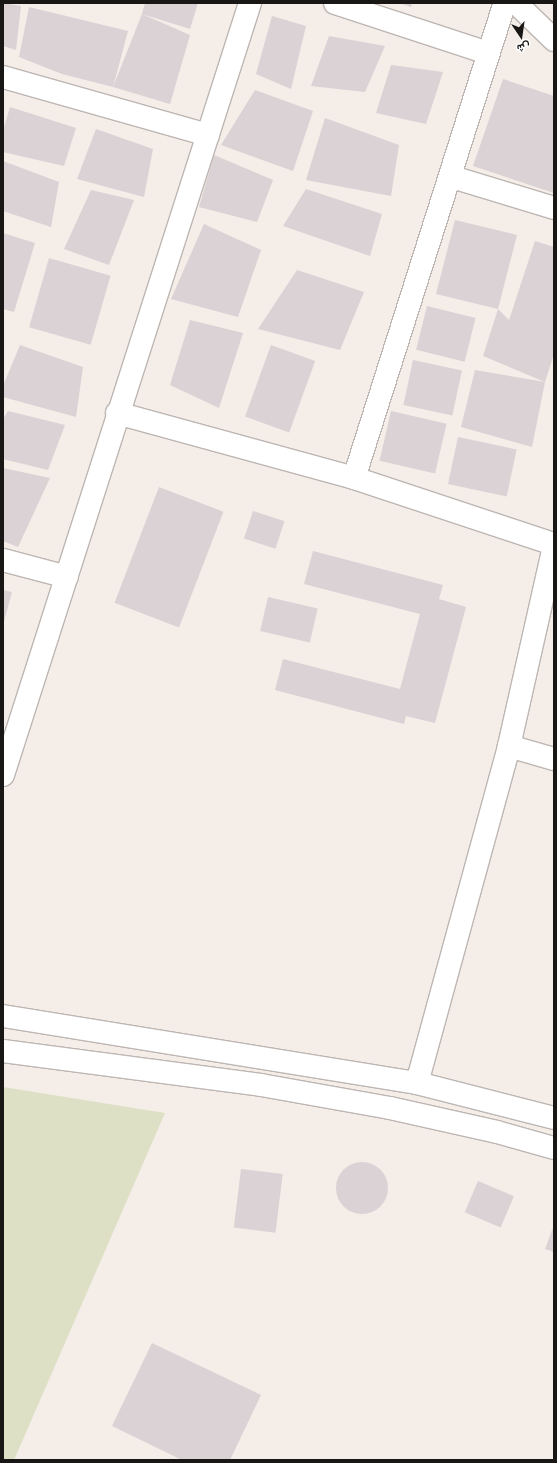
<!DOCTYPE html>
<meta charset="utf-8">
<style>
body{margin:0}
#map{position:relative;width:557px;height:1463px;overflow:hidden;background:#f4ede8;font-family:Inter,Vazirmatn,sans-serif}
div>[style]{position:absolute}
.green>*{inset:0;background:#dee0c5}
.building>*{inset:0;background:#dad2d5;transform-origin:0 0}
.round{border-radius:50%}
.roads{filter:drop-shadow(1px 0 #bdb6b2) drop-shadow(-1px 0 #bdb6b2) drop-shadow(0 1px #bdb6b2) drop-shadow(0 -1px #bdb6b2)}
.street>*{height:22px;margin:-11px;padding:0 11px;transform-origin:11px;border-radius:11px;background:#fff}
.secondary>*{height:22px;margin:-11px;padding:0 11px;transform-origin:11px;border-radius:11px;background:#fff}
span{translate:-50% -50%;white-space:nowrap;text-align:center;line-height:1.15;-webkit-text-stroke:3px #fff;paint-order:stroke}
.frame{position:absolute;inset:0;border:4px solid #191715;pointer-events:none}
.north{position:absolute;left:501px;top:16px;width:40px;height:40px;-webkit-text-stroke:3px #fff;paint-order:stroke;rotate:167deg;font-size:11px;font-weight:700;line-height:16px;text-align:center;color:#191715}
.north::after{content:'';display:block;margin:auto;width:14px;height:18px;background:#191715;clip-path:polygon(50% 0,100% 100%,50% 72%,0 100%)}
</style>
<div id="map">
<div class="green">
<i style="clip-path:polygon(3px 1087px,165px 1113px,14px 1460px,3px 1460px)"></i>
</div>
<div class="building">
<i style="clip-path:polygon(3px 3px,21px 6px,16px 50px,3px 46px)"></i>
<i style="clip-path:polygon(145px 3px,198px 3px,190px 29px,142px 14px)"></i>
<i style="clip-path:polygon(399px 3px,412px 3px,411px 7px)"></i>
<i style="clip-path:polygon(29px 7px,128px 31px,113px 87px,62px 74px,19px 57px)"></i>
<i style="clip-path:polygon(142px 14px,190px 35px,170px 104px,113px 87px)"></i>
<i style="clip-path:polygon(272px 16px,306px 26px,291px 89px,256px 74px)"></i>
<i style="clip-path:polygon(329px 36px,385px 46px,365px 92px,311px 86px)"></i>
<i style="clip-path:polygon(391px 65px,443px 72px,426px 124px,376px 113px)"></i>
<i style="clip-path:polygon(503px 79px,554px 96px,554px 193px,473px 166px)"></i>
<i style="clip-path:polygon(255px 90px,313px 111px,293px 171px,221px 145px)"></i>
<i style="clip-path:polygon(10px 107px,76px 128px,64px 166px,3px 152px,3px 131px)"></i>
<i style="clip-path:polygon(325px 118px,399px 145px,391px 196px,306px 180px)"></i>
<i style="clip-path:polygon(96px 129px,153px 149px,144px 197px,77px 179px)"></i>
<i style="clip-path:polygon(214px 155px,273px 180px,257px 222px,199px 207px)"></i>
<i style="clip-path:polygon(3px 161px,59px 182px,51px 227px,3px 211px)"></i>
<i style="clip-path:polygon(306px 189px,382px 214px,370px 256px,283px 226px)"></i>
<i style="clip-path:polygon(91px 190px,134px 200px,109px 265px,64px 249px)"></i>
<i style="clip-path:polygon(455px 220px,517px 235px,498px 309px,509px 320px,535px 241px,554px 247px,554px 354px,545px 382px,532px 447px,461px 427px,475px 370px,545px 382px,483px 356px,498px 309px,436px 294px)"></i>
<i style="clip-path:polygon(204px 224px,261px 250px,238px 317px,171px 299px)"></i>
<i style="clip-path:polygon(3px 233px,35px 243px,14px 312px,3px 309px)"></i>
<i style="left:49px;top:258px;width:64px;height:72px;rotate:16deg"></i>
<i style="clip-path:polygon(297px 270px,364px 292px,340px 350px,258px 329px)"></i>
<i style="left:427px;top:306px;width:50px;height:45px;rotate:14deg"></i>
<i style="clip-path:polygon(190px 320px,243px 333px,219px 408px,170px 385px)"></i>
<i style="clip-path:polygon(20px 345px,83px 367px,76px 417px,3px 397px,3px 386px)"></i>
<i style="left:271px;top:345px;width:47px;height:76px;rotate:20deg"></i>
<i style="left:413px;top:360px;width:50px;height:46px;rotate:12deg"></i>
<i style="clip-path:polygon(8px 411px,65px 425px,48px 470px,3px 459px,3px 419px)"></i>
<i style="left:391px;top:411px;width:57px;height:51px;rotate:13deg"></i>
<i style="left:458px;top:437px;width:60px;height:48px;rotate:12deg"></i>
<i style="clip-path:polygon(3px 468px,50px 478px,18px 547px,3px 541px)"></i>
<i style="left:159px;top:487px;width:69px;height:124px;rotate:21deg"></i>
<i style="left:253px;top:511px;width:33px;height:29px;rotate:18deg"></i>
<i style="clip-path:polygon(313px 551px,443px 585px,439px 599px,466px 607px,435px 723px,406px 716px,404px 724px,275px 690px,283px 659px,400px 689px,420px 614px,304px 584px)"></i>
<i style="clip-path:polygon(3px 590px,12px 592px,3px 625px)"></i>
<i style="left:268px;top:597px;width:51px;height:35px;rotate:13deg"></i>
<i class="round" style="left:336px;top:1162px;width:52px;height:52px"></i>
<i style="left:241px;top:1169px;width:42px;height:59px;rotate:7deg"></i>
<i style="left:478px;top:1181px;width:39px;height:34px;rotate:23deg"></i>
<i style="clip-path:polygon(554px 1225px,554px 1252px,545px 1249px)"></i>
<i style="clip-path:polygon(152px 1343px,261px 1395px,230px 1460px,182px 1460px,112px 1426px)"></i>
</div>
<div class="roads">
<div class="street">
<i style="left:335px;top:3px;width:161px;rotate:18.1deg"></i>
<i style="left:3px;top:77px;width:213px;rotate:15.8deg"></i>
<i style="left:452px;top:177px;width:107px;rotate:16.9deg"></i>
<i style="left:117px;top:413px;width:246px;rotate:15.3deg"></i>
<i style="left:354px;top:478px;width:211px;rotate:18.3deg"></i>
<i style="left:354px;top:478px;width:498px;rotate:-72.4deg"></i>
<i style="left:3px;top:560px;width:66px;rotate:14.9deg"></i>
<i style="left:509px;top:746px;width:47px;rotate:16.1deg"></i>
<i style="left:3px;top:775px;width:811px;rotate:-72.26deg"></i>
<i style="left:417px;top:1083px;width:349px;rotate:-74.7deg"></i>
<i style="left:509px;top:746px;width:204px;rotate:-77.3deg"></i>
</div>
<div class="secondary">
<i style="left:516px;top:3px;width:53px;rotate:44.2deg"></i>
<i style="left:3px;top:1016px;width:419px;rotate:9.2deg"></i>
<i style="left:417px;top:1083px;width:141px;rotate:14.3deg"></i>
<i style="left:3px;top:1051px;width:260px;rotate:7.5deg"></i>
<i style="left:261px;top:1085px;width:131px;rotate:10.1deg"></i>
<i style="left:390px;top:1108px;width:110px;rotate:12.6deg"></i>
<i style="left:497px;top:1132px;width:59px;rotate:15.7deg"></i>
</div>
</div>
<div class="frame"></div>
<div class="north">ش</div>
</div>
